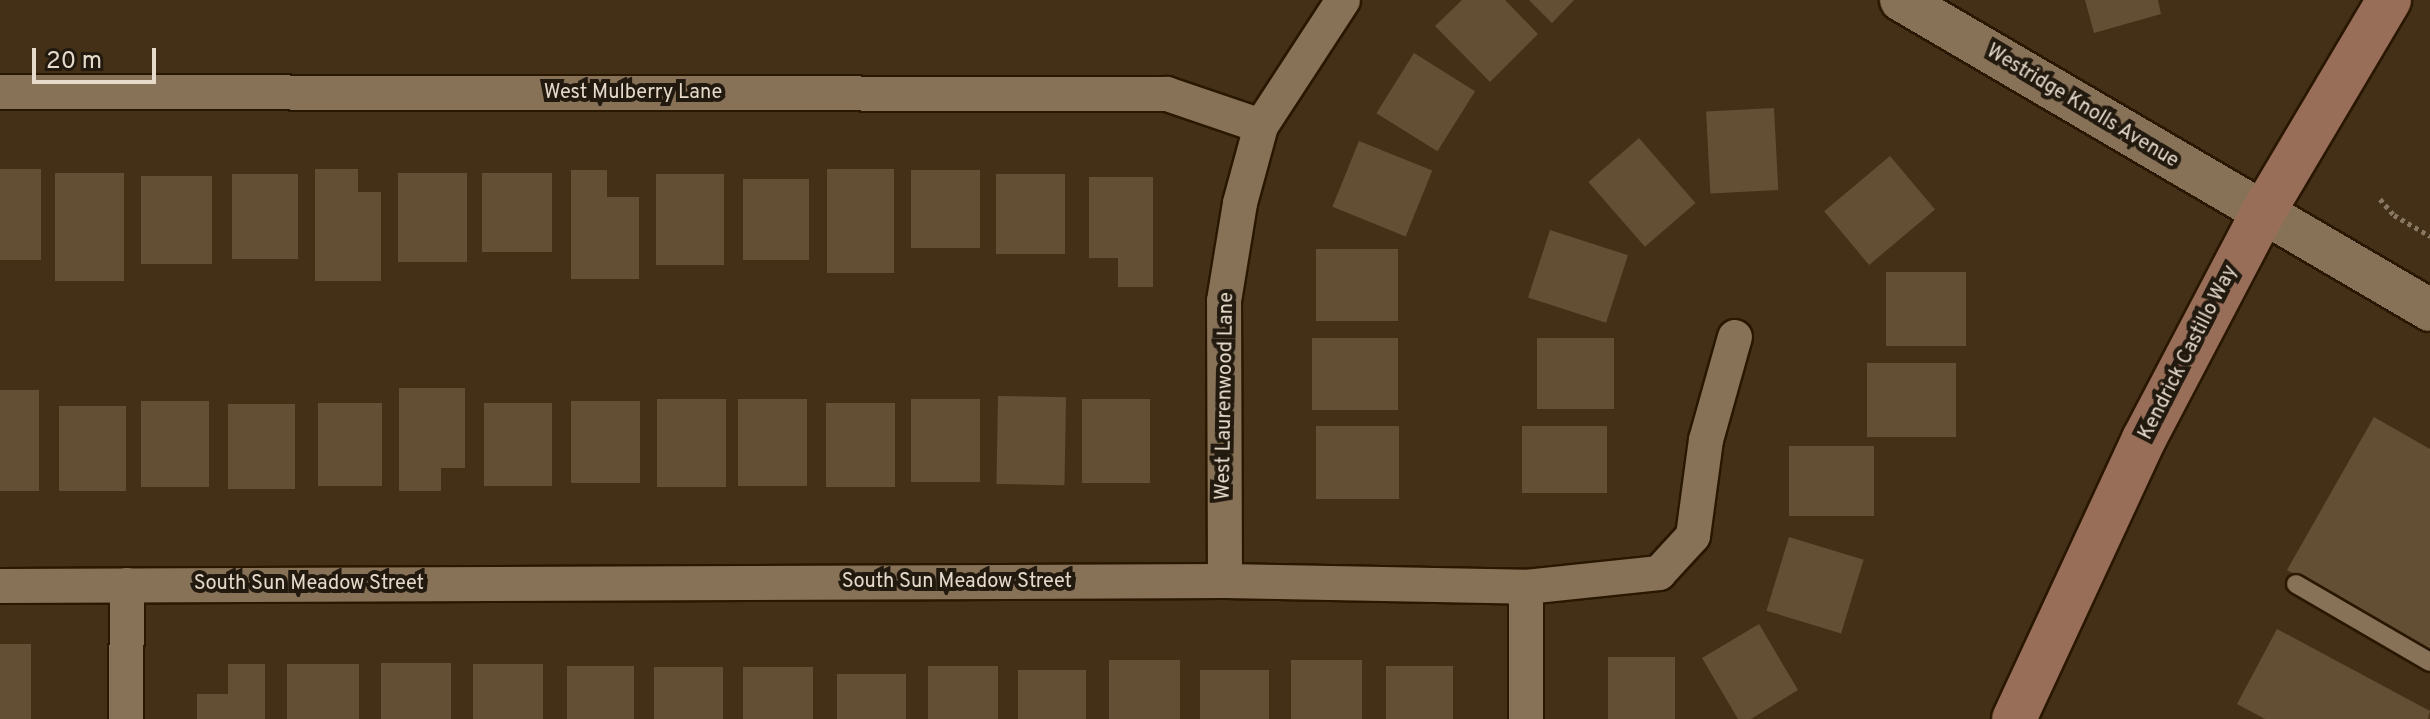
<!DOCTYPE html>
<style>
body{margin:0}
#map{position:relative;width:2430px;height:719px;overflow:hidden;background:#433016;font-family:Overpass,sans-serif}
div>[style]{position:absolute}
.building>*{inset:0;background:#634f34;transform-origin:0 0}
.path>*{height:5px;margin-top:-2.5px;transform-origin:0;background:repeating-linear-gradient(90deg,#887863 0 4px,transparent 0 8px)}
.roads{filter:drop-shadow(2px 0 #291700) drop-shadow(-2px 0 #291700) drop-shadow(0 2px #291700) drop-shadow(0 -2px #291700)}
.service>*{height:18px;margin:-9px;padding:0 9px;transform-origin:9px;border-radius:9px;background:#887257}
.minor>*{height:34px;margin:-17px;padding:0 17px;transform-origin:17px;border-radius:17px;background:#887257}
.tertiary>*{height:42px;margin:-21px;padding:0 21px;transform-origin:21px;border-radius:21px;background:#887257}
.secondary>*{height:44px;margin:-22px;padding:0 22px;transform-origin:22px;border-radius:22px;background:#996e58}
span{translate:-50% -50%;white-space:nowrap;text-align:center;line-height:1.15;-webkit-text-stroke:8px #221a0f;paint-order:stroke}
.street-label{font-size:20px;color:#e6dacb}
.scale{position:absolute;left:32px;top:48px;width:124px;height:36px;box-sizing:border-box;border:4px solid #e6dacb;border-top:0;padding-left:10px;font-size:24px;line-height:28px;white-space:nowrap;color:#e6dacb;-webkit-text-stroke:6px #221a0f;paint-order:stroke}
</style>
<div id="map">
<div class="building">
<i style="clip-path:polygon(1462px 0,1505px 0,1538px 34px,1490px 82px,1435px 26px)"></i>
<i style="clip-path:polygon(1529px 0,1574px 0,1552px 23px)"></i>
<i style="clip-path:polygon(2085px 0,2158px 0,2161px 14px,2094px 33px)"></i>
<i style="left:1414px;top:53px;width:72px;height:71px;rotate:32deg"></i>
<i style="left:1774px;top:108px;width:82px;height:68px;rotate:87deg"></i>
<i style="left:1639px;top:138px;width:86px;height:67px;rotate:49deg"></i>
<i style="left:1359px;top:141px;width:79px;height:71px;rotate:22deg"></i>
<i style="left:1890px;top:156px;width:70px;height:86px;rotate:50deg"></i>
<i style="left:0;top:169px;width:41px;height:91px"></i>
<i style="clip-path:polygon(315px 169px,358px 169px,358px 192px,381px 192px,381px 281px,315px 281px)"></i>
<i style="left:827px;top:169px;width:67px;height:104px"></i>
<i style="clip-path:polygon(571px 170px,607px 170px,607px 197px,639px 197px,639px 279px,571px 279px)"></i>
<i style="left:911px;top:170px;width:69px;height:78px"></i>
<i style="left:55px;top:173px;width:69px;height:108px"></i>
<i style="left:398px;top:173px;width:69px;height:89px"></i>
<i style="left:482px;top:173px;width:70px;height:79px"></i>
<i style="left:232px;top:174px;width:66px;height:85px"></i>
<i style="left:656px;top:174px;width:68px;height:91px"></i>
<i style="left:996px;top:174px;width:69px;height:80px"></i>
<i style="left:141px;top:176px;width:71px;height:88px"></i>
<i style="clip-path:polygon(1089px 177px,1153px 177px,1153px 287px,1118px 287px,1118px 258px,1089px 258px)"></i>
<i style="left:743px;top:179px;width:66px;height:81px"></i>
<i style="left:1550px;top:230px;width:82px;height:71px;rotate:18deg"></i>
<i style="left:1316px;top:249px;width:82px;height:72px"></i>
<i style="left:1886px;top:272px;width:80px;height:74px"></i>
<i style="left:1312px;top:338px;width:86px;height:72px"></i>
<i style="left:1537px;top:338px;width:77px;height:71px"></i>
<i style="left:1867px;top:363px;width:89px;height:74px"></i>
<i style="clip-path:polygon(399px 388px,465px 388px,465px 468px,441px 468px,441px 491px,399px 491px)"></i>
<i style="left:0;top:390px;width:39px;height:101px"></i>
<i style="left:998px;top:396px;width:68px;height:88px;rotate:1deg"></i>
<i style="left:657px;top:399px;width:69px;height:88px"></i>
<i style="left:738px;top:399px;width:69px;height:87px"></i>
<i style="left:911px;top:399px;width:69px;height:83px"></i>
<i style="left:1082px;top:399px;width:68px;height:84px"></i>
<i style="left:141px;top:401px;width:68px;height:86px"></i>
<i style="left:571px;top:401px;width:69px;height:82px"></i>
<i style="left:318px;top:403px;width:64px;height:83px"></i>
<i style="left:484px;top:403px;width:68px;height:83px"></i>
<i style="left:826px;top:403px;width:69px;height:84px"></i>
<i style="left:228px;top:404px;width:67px;height:85px"></i>
<i style="left:59px;top:406px;width:67px;height:85px"></i>
<i style="clip-path:polygon(2374px 417px,2430px 449px,2430px 652px,2287px 570px)"></i>
<i style="left:1316px;top:426px;width:83px;height:73px"></i>
<i style="left:1522px;top:426px;width:85px;height:67px"></i>
<i style="left:1789px;top:446px;width:85px;height:70px"></i>
<i style="left:1789px;top:537px;width:78px;height:77px;rotate:17deg"></i>
<i style="clip-path:polygon(1759px 624px,1798px 690px,1751px 719px,1738px 719px,1702px 658px)"></i>
<i style="clip-path:polygon(2277px 629px,2430px 711px,2428px 719px,2265px 719px,2237px 704px)"></i>
<i style="left:0;top:644px;width:31px;height:75px"></i>
<i style="left:1608px;top:657px;width:67px;height:62px"></i>
<i style="left:1109px;top:660px;width:71px;height:59px"></i>
<i style="left:1291px;top:660px;width:71px;height:59px"></i>
<i style="left:381px;top:663px;width:70px;height:56px"></i>
<i style="clip-path:polygon(228px 664px,265px 664px,265px 719px,197px 719px,197px 694px,228px 694px)"></i>
<i style="left:287px;top:664px;width:72px;height:55px"></i>
<i style="left:473px;top:664px;width:70px;height:55px"></i>
<i style="left:567px;top:666px;width:67px;height:53px"></i>
<i style="left:928px;top:666px;width:70px;height:53px"></i>
<i style="left:1386px;top:666px;width:67px;height:53px"></i>
<i style="left:654px;top:667px;width:69px;height:52px"></i>
<i style="left:743px;top:667px;width:70px;height:52px"></i>
<i style="left:1018px;top:670px;width:68px;height:49px"></i>
<i style="left:1200px;top:670px;width:69px;height:49px"></i>
<i style="left:837px;top:674px;width:69px;height:45px"></i>
</div>
<div class="path">
<i style="left:2380px;top:199px;width:21px;rotate:49deg"></i>
<i style="left:2394px;top:215px;width:42px;rotate:30.3deg"></i>
</div>
<div class="roads">
<div class="service">
<i style="left:2296px;top:584px;width:155px;rotate:30.2deg"></i>
</div>
<div class="minor">
<i style="left:0;top:92px;width:1167px;rotate:0.1deg"></i>
<i style="left:1167px;top:94px;width:99px;rotate:18.8deg"></i>
<i style="left:1225px;top:581px;width:280px;rotate:-90.2deg"></i>
<i style="left:1224px;top:301px;width:99px;rotate:-80.7deg"></i>
<i style="left:1240px;top:203px;width:80px;rotate:-74.7deg"></i>
<i style="left:1261px;top:126px;width:150px;rotate:-56.9deg"></i>
<i style="left:0;top:586px;width:1225px;rotate:-0.23deg"></i>
<i style="left:1225px;top:581px;width:301px;rotate:1.1deg"></i>
<i style="left:1526px;top:587px;width:134px;rotate:-6deg"></i>
<i style="left:1659px;top:573px;width:50px;rotate:-47.4deg"></i>
<i style="left:1693px;top:536px;width:97px;rotate:-82.3deg"></i>
<i style="left:1706px;top:440px;width:107px;rotate:-74.3deg"></i>
<i style="left:1526px;top:587px;width:132px;rotate:90deg"></i>
<i style="left:126px;top:719px;width:134px;rotate:-89.6deg"></i>
</div>
<div class="tertiary">
<i style="left:1901px;top:0;width:613px;rotate:30.37deg"></i>
</div>
<div class="secondary">
<i style="left:2014px;top:719px;width:309px;rotate:-65.1deg"></i>
<i style="left:2144px;top:439px;width:254px;rotate:-62.3deg"></i>
<i style="left:2262px;top:214px;width:249px;rotate:-59.3deg"></i>
</div>
</div>
<div class="street-label">
<span style="left:633px;top:93px">West Mulberry Lane</span>
<span style="left:2082px;top:107px;rotate:31deg">Westridge Knolls Avenue</span>
<span style="left:2189px;top:353px;rotate:-63deg">Kendrick Castillo Way</span>
<span style="left:1226px;top:396px;rotate:-89deg">West Laurenwood Lane</span>
<span style="left:957px;top:582px">South Sun Meadow Street</span>
<span style="left:309px;top:584px">South Sun Meadow Street</span>
</div>
<div class="scale">20 m</div>
</div>
